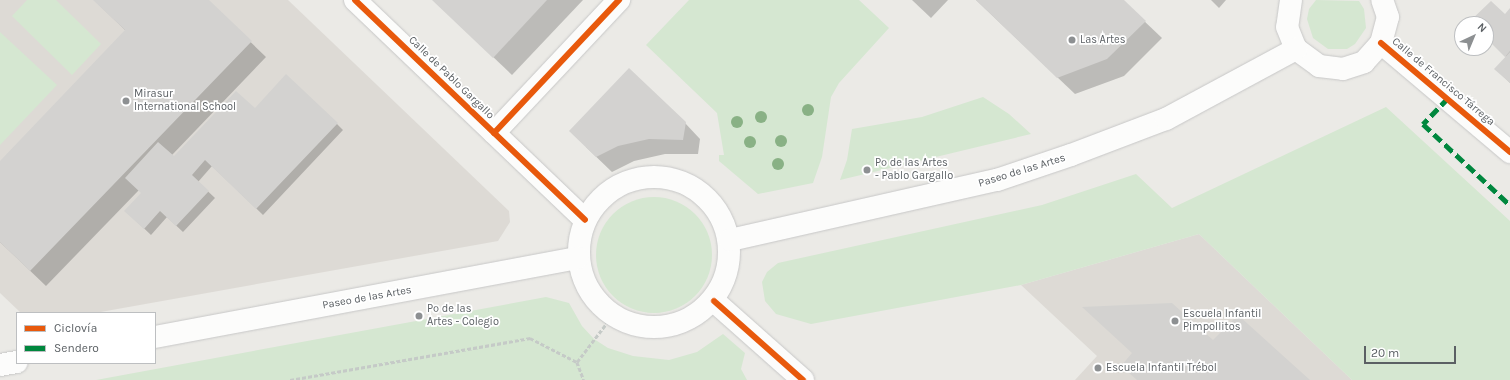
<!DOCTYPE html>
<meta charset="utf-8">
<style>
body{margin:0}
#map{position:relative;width:1510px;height:380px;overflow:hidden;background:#ebeae6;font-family:Karla,sans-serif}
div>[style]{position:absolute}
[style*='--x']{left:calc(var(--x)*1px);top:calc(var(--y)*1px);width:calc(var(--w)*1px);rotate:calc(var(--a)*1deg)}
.education>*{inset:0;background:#dddad5}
.green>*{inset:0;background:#d5e7d1}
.round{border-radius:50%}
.shadow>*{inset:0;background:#0003}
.building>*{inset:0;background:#d3d2d0}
.path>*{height:2.5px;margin-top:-1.25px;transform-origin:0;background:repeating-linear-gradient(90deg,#c5cac7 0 4px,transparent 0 6px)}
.roads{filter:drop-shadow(0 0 1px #c7c7c7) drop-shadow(0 0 1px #c7c7c7)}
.minor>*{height:22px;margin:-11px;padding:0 11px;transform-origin:11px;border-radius:11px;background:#fcfcfb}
.secondary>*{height:22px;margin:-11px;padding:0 11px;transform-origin:11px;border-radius:11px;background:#fcfcfb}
.secondary>.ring{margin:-11px;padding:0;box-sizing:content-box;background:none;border:22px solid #fcfcfb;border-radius:50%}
.quiet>*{height:5px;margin-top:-2.5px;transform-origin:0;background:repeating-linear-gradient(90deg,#00873e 0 10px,transparent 0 15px)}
.cycleway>*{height:6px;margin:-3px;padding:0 3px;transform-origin:3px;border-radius:3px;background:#e8590c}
.trees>*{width:12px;height:12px;margin:-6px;border-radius:50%;background:#89b185}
.dots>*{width:11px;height:11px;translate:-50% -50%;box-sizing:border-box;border:2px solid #fff;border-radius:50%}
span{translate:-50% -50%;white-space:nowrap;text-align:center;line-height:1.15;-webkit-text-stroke:3.5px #fff;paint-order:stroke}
.poi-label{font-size:11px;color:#5b6064}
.left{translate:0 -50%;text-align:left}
.street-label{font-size:11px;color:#5b6064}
.legend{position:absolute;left:16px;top:312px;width:140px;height:52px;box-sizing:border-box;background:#fff;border:1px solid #bdbfc1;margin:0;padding:5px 7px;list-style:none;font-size:12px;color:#5b6064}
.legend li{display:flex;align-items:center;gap:8px;height:20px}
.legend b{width:20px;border:1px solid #bdbfc1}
.north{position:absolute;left:1454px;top:16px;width:40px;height:40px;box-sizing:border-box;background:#fff;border:1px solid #bdbfc1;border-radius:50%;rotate:44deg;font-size:11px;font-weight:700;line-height:16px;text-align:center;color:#5b6064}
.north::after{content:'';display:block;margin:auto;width:14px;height:18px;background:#8d9092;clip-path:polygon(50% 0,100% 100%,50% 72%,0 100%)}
.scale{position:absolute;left:1364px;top:346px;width:92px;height:18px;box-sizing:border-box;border:2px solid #5b6064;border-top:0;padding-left:5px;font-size:12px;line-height:14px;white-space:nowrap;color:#5b6064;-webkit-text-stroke:3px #fff;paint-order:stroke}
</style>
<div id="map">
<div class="education">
<div style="clip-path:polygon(0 0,288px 0,509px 211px,510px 222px,498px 241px,95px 313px,21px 313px,0 293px)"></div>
<div style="clip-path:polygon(1199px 234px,1352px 380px,1075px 380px,1097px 356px,1021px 285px)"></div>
</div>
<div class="green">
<div style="clip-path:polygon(27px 0,56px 0,101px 44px,72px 75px,12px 16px)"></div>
<div style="clip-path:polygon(689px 0,859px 0,889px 28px,839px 83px,831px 97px,822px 157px,813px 183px,758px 194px,719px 161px,719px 155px,724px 155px,717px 113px,646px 45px)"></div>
<div style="clip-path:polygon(1316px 0,1359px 1px,1364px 9px,1366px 28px,1355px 44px,1347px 49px,1328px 49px,1313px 38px,1307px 19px,1309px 9px)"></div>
<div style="clip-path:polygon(0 32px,57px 85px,0 145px)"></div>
<div style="clip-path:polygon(983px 97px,1009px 114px,1031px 134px,840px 180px,847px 160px,852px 129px,922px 117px)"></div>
<div style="clip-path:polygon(1386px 107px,1510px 221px,1510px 380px,1352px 380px,1199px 234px,1021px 285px,811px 324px,776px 314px,765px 301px,762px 282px,767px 272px,778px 263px,1042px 205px,1136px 174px,1172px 208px)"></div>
<div class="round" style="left:596px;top:197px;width:116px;height:116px"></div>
<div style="clip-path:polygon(546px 297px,569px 303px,582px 326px,594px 339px,608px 348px,633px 356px,669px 360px,697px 352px,723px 334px,745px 353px,741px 369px,747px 380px,96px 380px)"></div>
</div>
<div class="shadow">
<div style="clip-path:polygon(94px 0,207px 0,266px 57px,172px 155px,174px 158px,255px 109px,337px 124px,343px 130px,263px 215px,212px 166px,198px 182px,215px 198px,183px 232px,167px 217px,151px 235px,132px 217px,142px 193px,139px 190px,46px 286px,0 242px,0 162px,126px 31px)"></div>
<div style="clip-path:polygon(433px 0,583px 0,512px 75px)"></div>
<div style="clip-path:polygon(912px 0,948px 0,931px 18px)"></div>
<div style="clip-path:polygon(976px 0,1122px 0,1162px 38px,1124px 76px,1075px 94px)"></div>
<div style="clip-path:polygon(1211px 0,1226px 0,1219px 8px)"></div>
<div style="clip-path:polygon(1510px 10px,1510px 83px,1496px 69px,1506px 57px,1486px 37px,1486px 24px,1471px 22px,1505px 16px)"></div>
<div style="clip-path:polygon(685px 123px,700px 139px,698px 154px,665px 154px,634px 161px,612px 172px,586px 147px)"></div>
</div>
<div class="building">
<div style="clip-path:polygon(93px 0,209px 0,252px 41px,30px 271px,0 242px,0 161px,125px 30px)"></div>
<div style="clip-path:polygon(432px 0,547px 0,493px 58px)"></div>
<div style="clip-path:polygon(976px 0,1124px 0,1146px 21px,1107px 59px,1057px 78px)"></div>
<div style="clip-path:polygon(1491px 1px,1505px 14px,1510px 8px,1510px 51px,1505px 57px,1486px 38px,1486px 24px,1469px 22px)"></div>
<div style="clip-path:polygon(1510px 52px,1510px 83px,1494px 69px)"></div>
<div style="clip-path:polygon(629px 68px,686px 122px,683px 140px,649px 139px,618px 146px,596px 157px,569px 131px)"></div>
<div style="clip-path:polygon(286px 74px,338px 123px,256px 209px,205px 160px,192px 175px,209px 191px,176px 226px,160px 211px,144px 229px,124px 211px,141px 193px,125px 178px,158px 142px,174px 156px,236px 91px,255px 108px)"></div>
<div style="clip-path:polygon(1172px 303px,1213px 340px,1238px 315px,1310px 380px,1137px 380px,1121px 366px,1132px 353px,1082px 307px)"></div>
</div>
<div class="path">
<div style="--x:577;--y:362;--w:19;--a:69"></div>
<div style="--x:290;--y:380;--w:244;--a:-9.9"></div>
<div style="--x:530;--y:338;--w:53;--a:27.1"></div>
<div style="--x:577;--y:362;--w:58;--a:-52.7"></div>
</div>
<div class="roads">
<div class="minor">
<div style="--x:355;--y:0;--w:318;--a:43.7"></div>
<div style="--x:1381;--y:43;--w:169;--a:40.2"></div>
<div style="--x:494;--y:133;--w:183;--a:-46.8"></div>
<div style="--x:714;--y:301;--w:119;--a:41.6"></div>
</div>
<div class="secondary">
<div style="--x:1291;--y:0;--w:27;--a:98"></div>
<div style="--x:1287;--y:27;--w:24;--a:68"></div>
<div style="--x:1296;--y:49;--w:29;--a:36"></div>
<div style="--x:1319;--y:66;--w:24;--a:7"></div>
<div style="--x:1343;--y:69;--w:22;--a:-18"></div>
<div style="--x:1364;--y:62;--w:25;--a:-48"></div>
<div style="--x:1381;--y:43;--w:27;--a:-75"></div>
<div style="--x:1388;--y:17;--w:18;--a:-109"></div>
<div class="ring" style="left:579px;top:177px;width:128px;height:128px"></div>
<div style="--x:730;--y:240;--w:274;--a:-12.7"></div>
<div style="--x:997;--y:180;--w:78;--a:-18.7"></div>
<div style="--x:1071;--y:155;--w:102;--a:-20.8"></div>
<div style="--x:1166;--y:119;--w:148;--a:-28.3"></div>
<div style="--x:155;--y:337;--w:430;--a:-10.6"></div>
<div style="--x:0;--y:365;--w:17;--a:-10"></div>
</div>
</div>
<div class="quiet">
<div style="--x:1448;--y:98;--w:36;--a:134"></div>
<div style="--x:1423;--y:124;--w:119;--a:43"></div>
</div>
<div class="cycleway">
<div style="--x:355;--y:0;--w:318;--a:43.7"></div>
<div style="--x:1381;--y:43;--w:169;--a:40.2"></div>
<div style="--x:494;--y:133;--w:183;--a:-46.8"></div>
<div style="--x:714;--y:301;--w:119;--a:41.6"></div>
</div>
<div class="trees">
<div style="left:808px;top:110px"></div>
<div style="left:761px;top:117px"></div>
<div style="left:737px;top:122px"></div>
<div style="left:781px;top:141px"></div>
<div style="left:750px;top:142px"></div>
<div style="left:778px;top:164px"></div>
</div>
<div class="dots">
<div style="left:1072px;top:40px;background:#8d9092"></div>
<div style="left:126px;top:101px;background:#8d9092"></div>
<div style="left:867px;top:170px;background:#8d9092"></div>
<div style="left:419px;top:316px;background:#8d9092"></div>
<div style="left:1175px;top:321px;background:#8d9092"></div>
<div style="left:1098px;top:368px;background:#8d9092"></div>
</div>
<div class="poi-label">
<span class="left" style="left:1080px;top:40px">Las Artes</span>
<span class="left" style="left:134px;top:101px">Mirasur<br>International School</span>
<span class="left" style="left:875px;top:170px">Pº de las Artes<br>- Pablo Gargallo</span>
<span class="left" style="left:427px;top:316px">Pº de las<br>Artes - Colegio</span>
<span class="left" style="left:1183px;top:321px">Escuela Infantil<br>Pimpollitos</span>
<span class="left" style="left:1106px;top:368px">Escuela Infantil Trébol</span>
</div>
<div class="street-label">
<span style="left:451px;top:78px;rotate:44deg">Calle de Pablo Gargallo</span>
<span style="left:1443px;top:82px;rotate:40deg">Calle de Francisco Tárrega</span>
<span style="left:1022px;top:171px;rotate:-17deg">Paseo de las Artes</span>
<span style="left:367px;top:298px;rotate:-10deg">Paseo de las Artes</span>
</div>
<ul class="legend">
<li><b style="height:5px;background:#e8590c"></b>Ciclovía</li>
<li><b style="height:5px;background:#00873e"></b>Sendero</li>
</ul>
<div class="north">N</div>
<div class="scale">20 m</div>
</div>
